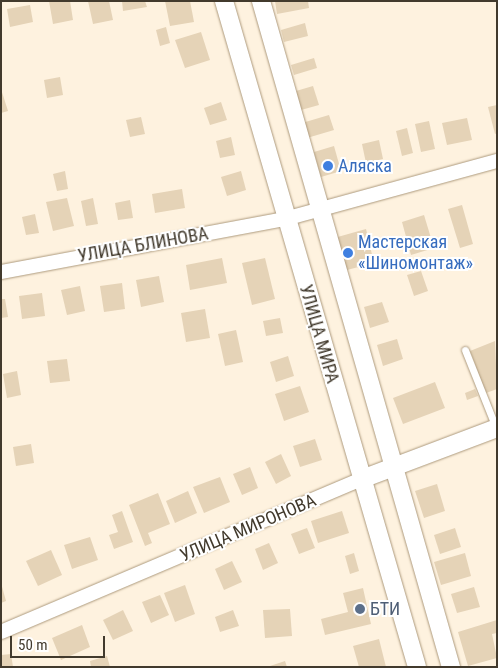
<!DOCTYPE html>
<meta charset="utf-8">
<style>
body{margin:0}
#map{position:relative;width:498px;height:668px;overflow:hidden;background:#fef2df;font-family:"Roboto Condensed",sans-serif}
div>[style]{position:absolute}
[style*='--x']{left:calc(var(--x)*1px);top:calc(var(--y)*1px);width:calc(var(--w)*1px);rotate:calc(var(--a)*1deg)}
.building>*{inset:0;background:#e5d3b7}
.roads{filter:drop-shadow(0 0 1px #ad9a7d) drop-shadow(0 0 1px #ad9a7d)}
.service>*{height:7px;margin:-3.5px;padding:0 3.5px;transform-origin:3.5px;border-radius:3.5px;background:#fff}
.minor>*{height:14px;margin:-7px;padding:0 7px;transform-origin:7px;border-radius:7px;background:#fff}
.tertiary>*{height:18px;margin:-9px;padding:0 9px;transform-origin:9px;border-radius:9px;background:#fff}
.dots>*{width:14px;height:14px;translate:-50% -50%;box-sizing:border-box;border:2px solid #fff;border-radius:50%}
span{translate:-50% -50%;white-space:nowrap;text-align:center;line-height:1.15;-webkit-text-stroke:4px #fff;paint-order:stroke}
.shop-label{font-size:18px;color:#366cbe}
.left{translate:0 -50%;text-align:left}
.street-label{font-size:18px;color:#423a2d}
.service-label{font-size:18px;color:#4e5e75}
.frame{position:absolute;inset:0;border:2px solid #423a2d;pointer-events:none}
.scale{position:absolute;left:10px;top:636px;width:95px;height:22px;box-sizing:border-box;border:2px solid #423a2d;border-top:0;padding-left:6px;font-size:15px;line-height:18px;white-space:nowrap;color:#423a2d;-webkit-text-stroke:4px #fff;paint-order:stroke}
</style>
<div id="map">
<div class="building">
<div style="clip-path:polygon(49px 1px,70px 1px,73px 20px,53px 24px)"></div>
<div style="clip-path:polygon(88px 1px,109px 1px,113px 20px,93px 24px)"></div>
<div style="clip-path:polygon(122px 1px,145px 1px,147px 7px,123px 11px)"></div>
<div style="clip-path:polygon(165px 1px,190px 1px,194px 22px,170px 26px)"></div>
<div style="clip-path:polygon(275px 1px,308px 1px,309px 8px,277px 14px)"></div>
<div style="clip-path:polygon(30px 5px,33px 22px,10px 27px,7px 9px)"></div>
<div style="clip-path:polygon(305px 23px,308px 36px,284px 42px,281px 30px)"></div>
<div style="clip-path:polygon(166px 27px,170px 43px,160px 46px,156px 30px)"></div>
<div style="clip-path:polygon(201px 32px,210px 60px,185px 68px,175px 40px)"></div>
<div style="clip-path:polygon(314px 58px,317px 68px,294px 75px,291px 65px)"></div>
<div style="clip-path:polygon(60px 77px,63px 95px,47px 98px,44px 80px)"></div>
<div style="clip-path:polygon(313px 86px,319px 105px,301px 110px,296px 91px)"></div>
<div style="clip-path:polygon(1px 89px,8px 111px,1px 113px)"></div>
<div style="clip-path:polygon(221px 102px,227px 120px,210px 125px,204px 108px)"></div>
<div style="clip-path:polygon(497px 105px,497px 133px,495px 134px,488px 107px)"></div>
<div style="clip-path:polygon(329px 115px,334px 130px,307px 138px,302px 123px)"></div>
<div style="clip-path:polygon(141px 117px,145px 134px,130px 137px,126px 120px)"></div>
<div style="clip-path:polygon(467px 118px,472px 140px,447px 145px,442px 123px)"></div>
<div style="clip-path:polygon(429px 121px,435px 149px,421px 152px,415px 124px)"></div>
<div style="clip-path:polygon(407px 128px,413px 153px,402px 156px,396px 131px)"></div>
<div style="clip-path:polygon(231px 137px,235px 155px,220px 158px,216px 141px)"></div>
<div style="clip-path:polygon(379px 140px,383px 159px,366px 163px,362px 144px)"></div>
<div style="clip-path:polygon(334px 146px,341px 171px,321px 177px,314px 152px)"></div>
<div style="clip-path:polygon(65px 171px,68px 189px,57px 191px,53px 174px)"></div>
<div style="clip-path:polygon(241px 171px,246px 190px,227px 196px,221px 177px)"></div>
<div style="clip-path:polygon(182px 189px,185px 208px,155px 213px,152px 194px)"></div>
<div style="clip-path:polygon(67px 198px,74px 226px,53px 231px,46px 202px)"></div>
<div style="clip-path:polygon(93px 198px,98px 224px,86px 226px,81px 201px)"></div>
<div style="clip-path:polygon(130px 200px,133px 218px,118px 220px,115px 203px)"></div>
<div style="clip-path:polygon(462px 205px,473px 244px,460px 248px,448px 209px)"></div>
<div style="clip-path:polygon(35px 214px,39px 233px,26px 235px,22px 217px)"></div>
<div style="clip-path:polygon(424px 215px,434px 248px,411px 255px,402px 222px)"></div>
<div style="clip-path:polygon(366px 229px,374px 263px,343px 271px,334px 238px)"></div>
<div style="clip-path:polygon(222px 258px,227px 283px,190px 290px,186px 265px)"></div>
<div style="clip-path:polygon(265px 258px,275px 299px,252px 305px,242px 263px)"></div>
<div style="clip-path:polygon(421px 271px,428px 291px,414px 296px,407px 275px)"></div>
<div style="clip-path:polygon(159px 276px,164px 302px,141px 307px,136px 280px)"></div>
<div style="clip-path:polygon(122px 283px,125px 309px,104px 312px,100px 286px)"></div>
<div style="clip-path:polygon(80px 286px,85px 311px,67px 315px,61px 290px)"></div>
<div style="clip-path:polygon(42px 293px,45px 316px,22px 319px,19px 296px)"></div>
<div style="clip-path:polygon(1px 299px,5px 299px,8px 317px,1px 318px)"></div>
<div style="clip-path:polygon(382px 302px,389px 322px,370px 328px,364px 307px)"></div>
<div style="clip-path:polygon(205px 309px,210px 338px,186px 342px,181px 313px)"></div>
<div style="clip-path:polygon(280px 318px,283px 333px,266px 336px,263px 321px)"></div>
<div style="clip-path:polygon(236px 330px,243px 362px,225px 366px,218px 334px)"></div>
<div style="clip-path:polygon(397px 339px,403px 359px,383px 366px,377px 345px)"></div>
<div style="clip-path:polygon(495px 341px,497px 389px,486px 393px,470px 351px)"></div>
<div style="clip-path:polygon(288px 356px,294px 376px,276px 382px,270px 362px)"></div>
<div style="clip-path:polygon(67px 359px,70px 381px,50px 383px,47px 361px)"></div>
<div style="clip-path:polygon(17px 371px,21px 395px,7px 398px,3px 374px)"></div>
<div style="clip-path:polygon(435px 382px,445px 408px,403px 424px,393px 398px)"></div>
<div style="clip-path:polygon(300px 386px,309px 412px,284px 421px,275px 394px)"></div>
<div style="clip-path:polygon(475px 389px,478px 396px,467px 400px,465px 393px)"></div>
<div style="clip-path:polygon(315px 439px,322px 460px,300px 467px,293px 446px)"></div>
<div style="clip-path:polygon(31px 444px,34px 463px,16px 466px,13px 447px)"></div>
<div style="clip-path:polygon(281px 454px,291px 476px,276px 484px,265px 462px)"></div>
<div style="clip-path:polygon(250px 467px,258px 488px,242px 495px,233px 474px)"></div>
<div style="clip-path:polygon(220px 477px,230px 502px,204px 513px,193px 487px)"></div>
<div style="clip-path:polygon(437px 484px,445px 511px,424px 518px,415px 491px)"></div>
<div style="clip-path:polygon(188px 491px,197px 513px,175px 523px,166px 501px)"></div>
<div style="clip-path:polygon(158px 493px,170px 524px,148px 533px,152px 543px,145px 546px,129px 505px)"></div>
<div style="clip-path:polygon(122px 511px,133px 542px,114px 549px,109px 535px,118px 532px,112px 515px)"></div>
<div style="clip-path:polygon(342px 511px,349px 533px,318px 543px,311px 521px)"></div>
<div style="clip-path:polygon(307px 528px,315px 548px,299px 554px,291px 534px)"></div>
<div style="clip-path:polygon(455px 528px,461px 547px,440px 554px,434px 535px)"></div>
<div style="clip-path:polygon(90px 537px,98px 560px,72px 569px,64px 545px)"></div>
<div style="clip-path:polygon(269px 543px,278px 563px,263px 570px,255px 549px)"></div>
<div style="clip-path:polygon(51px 550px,62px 575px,38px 586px,26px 561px)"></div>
<div style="clip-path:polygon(354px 553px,359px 571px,350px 574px,345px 556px)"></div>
<div style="clip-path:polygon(465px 553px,471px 576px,441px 585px,434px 562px)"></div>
<div style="clip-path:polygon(232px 561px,242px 582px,224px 590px,215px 569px)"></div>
<div style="clip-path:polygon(1px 583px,6px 601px,1px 603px)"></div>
<div style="clip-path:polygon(185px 585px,195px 614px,175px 622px,164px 593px)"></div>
<div style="clip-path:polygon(474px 587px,480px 607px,457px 613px,451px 594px)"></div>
<div style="clip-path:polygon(363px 588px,371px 624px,325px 635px,321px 619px,348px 612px,343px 593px)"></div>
<div style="clip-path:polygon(160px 595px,169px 615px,151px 623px,142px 602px)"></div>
<div style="clip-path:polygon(290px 609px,292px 636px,265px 638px,263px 610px)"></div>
<div style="clip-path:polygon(123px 610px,133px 631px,113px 640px,103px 620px)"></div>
<div style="clip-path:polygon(233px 610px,239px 626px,220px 632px,215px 617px)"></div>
<div style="clip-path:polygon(497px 620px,497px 633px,492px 634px,497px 658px,468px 666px,458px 632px)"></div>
<div style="clip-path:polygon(82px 625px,90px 647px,61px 660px,52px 638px)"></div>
<div style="clip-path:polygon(379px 639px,386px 667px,359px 667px,353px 646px)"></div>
<div style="clip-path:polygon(11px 654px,13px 667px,1px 667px,1px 655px)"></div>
<div style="clip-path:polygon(107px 656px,110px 667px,91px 667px,90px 661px)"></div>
<div style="clip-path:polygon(285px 661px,287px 667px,270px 667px,270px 666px)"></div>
</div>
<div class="roads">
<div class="service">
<div style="--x:465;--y:350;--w:84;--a:68.3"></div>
</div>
<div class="minor">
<div style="--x:1;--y:272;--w:289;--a:-10.6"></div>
<div style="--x:285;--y:219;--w:220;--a:-15.3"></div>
<div style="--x:1;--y:632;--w:392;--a:-23"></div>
</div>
<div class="tertiary">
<div style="--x:224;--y:1;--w:693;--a:73.84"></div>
<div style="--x:261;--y:1;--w:693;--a:74.08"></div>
<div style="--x:362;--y:479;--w:144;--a:-20.7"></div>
</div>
</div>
<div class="dots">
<div style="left:328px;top:166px;background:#3f7fe0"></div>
<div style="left:348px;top:253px;background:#3f7fe0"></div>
<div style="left:360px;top:609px;background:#5c6f8a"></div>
</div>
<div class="shop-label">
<span class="left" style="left:338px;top:166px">Аляска</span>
<span class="left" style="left:358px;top:253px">Мастерская<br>«Шиномонтаж»</span>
</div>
<div class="street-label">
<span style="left:143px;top:245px;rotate:-10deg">УЛИЦА БЛИНОВА</span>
<span style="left:319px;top:334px;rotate:74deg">УЛИЦА МИРА</span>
<span style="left:248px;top:528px;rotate:-23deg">УЛИЦА МИРОНОВА</span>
</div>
<div class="service-label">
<span class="left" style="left:370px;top:609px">БТИ</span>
</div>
<div class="frame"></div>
<div class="scale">50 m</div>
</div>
